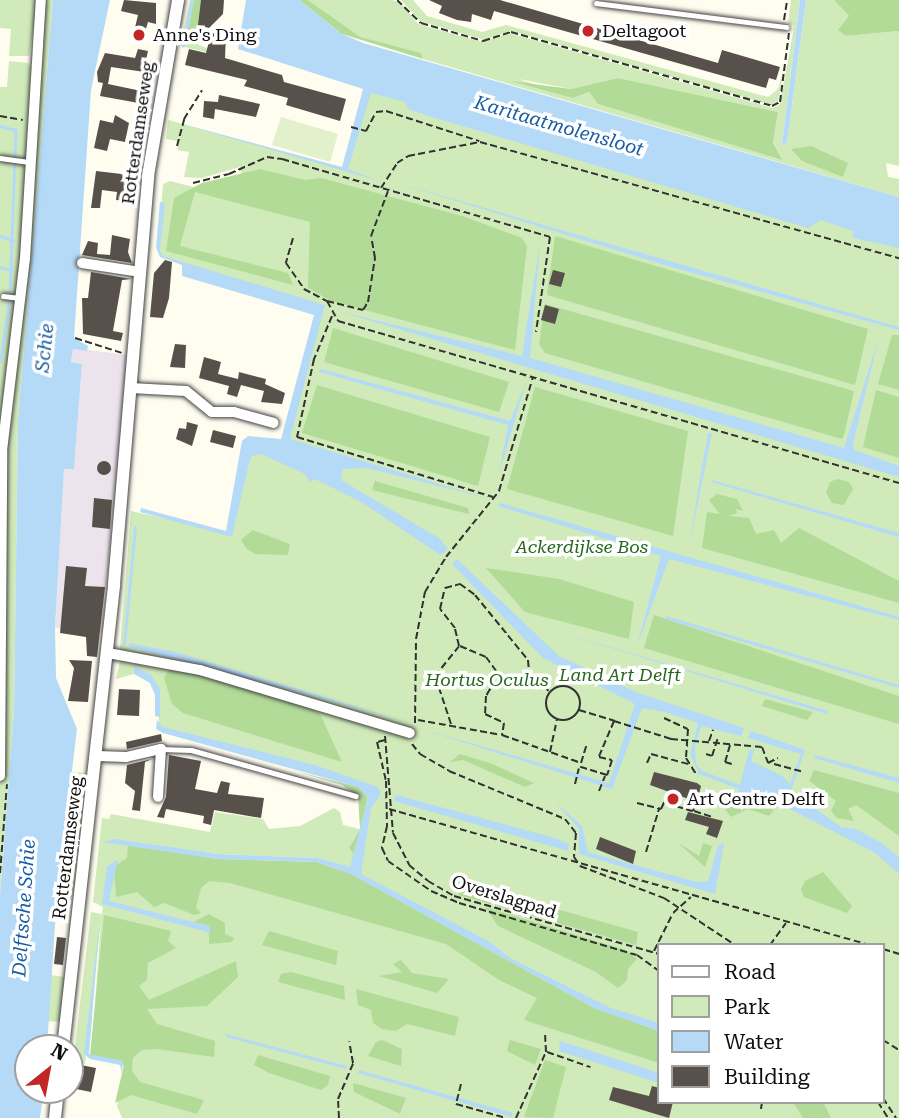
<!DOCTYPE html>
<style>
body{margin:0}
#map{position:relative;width:899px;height:1118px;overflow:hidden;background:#fffdf0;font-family:"Roboto Serif",serif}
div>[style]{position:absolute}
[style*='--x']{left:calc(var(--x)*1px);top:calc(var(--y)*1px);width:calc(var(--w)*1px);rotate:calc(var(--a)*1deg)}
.industrial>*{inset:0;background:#ede3ed}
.green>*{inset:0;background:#d0eab9}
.forest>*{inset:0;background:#b2db98}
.pitch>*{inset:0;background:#e2f1cb}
.water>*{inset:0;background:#b5daf7}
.stream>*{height:2.5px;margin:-1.25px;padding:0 1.25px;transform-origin:1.25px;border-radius:1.25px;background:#b5daf7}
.building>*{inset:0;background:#58514b}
.round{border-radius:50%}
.path>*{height:2px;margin-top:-1px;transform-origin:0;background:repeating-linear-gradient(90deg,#313131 0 7px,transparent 0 10.5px)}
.path>.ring{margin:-1px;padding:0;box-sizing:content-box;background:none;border:2px solid #313131;border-radius:50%}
.roads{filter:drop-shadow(0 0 2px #424242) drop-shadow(0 0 2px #424242)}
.service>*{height:5px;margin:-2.5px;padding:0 2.5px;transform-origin:2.5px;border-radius:2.5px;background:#fff}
.minor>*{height:10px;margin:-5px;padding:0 5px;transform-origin:5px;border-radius:5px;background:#fff}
.tertiary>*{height:12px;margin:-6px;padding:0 6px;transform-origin:6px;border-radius:6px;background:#fff}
.dots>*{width:19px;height:19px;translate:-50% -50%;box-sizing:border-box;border:4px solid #fff;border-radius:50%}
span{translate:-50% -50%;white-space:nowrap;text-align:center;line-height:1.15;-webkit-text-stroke:7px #fff;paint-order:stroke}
.poi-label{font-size:18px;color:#0f0f0f}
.left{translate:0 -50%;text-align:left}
.street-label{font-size:18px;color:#0f0f0f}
.park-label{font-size:18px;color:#28681e;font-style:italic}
.water-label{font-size:19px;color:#165ca3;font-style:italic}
.legend{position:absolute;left:657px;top:943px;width:228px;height:161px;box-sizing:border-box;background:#fff;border:2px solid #9f9f9f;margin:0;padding:9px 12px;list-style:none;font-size:21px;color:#0f0f0f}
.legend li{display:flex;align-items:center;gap:14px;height:35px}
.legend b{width:35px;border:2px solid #9f9f9f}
.north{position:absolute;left:14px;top:1034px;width:70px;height:70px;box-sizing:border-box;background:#fff;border:2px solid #9f9f9f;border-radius:50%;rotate:31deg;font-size:19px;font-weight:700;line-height:28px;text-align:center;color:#0f0f0f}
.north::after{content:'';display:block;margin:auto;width:24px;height:32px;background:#c12725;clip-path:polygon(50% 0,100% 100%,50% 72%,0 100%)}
</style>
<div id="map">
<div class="industrial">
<div style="clip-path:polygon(73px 348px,128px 355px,102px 633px,55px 628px,64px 468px,74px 469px,82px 364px,71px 362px)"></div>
</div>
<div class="green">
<div style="clip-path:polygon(0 0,38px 0,29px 56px,9px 56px,11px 29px,0 28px)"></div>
<div style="clip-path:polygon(44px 0,53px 0,18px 420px,14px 711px,0 896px,0 87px,7px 87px,9px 61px,28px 63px,33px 69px)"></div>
<div style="clip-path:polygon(190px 0,194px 0,185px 45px,194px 43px,232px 58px,180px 46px)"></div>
<div style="clip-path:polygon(evenodd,308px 0,392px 0,401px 3px,418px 24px,482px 42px,509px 33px,773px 108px,780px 104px,793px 33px,794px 25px,788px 24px,791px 0,800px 0,782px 145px,787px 143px,806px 0,834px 0,849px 16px,846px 36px,899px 31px,899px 166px,886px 163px,888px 177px,899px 179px,899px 197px,423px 59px,421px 53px,360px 38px,308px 0,618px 78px,778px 112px,773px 143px,783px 159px,598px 104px,589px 92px,573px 98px,519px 79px,571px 89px,618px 78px)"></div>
<div style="clip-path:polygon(401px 0,413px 0,427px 16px,482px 32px,506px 25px,768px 97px,778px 89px,784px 68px,778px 101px,771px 105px,511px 31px,484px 40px,420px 21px)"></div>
<div style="clip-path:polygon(evenodd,368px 90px,899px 239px,899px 1118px,122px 1118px,117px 1106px,125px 1070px,122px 1064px,91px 1058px,101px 920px,85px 1064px,80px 1063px,75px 1089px,70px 1088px,91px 912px,102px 914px,103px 907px,93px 902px,102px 818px,109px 819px,111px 814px,210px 832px,215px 812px,263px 819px,269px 829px,300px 826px,334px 808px,340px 812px,343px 825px,360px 829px,349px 848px,354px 855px,350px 868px,318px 858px,218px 854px,113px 841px,218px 857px,354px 870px,373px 792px,159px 726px,158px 698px,151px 680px,134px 666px,134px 674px,116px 679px,120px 661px,130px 660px,120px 649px,131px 511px,229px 533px,250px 448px,280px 448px,320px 307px,162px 256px,158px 250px,163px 184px,170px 181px,193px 187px,241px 174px,240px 167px,202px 178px,184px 177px,189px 152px,178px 150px,177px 141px,166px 139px,168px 120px,344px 169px,368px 90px,659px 945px,883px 945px,883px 1102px,659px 1102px,659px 945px)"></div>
<div style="clip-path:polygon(72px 772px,89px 773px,76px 776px,73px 792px,87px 794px,80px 855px,67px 853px,66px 861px,78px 863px,72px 897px,57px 895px)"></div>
<div style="clip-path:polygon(50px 975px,65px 977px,62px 1022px,47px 1021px)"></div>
</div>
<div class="forest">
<div style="clip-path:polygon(194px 0,208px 0,193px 45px,185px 45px)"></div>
<div style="clip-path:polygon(299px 0,308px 0,360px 37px,421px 53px,423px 59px,342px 34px)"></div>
<div style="clip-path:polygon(834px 0,899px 0,899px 31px,846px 36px,838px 30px,849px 16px)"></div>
<div style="clip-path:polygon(618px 78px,778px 112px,773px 143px,783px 160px,598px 104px,589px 92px,573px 98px,511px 81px,571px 89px)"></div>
<div style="clip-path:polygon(811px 146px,848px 163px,843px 177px,802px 161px,791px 149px)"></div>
<div style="clip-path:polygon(260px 169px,305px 180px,321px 178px,462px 216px,522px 238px,527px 246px,515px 350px,331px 301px,308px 288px,310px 222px,195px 192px,182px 238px,180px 246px,288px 273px,293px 285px,166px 251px,174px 198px,202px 183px)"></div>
<div style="clip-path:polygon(555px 236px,868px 329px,855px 385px,547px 295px)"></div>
<div style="clip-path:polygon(545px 304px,854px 391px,844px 435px,842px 439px,545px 353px,539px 344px)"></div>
<div style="clip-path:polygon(333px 328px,509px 382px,499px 412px,324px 362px)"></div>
<div style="clip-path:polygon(892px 335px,899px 335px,899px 390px,878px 384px)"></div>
<div style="clip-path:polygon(317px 385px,490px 437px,478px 486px,302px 433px)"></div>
<div style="clip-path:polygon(535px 387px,688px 431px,673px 536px,507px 489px)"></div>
<div style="clip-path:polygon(876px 390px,899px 397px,899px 458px,863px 447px)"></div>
<div style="clip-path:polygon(837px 479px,849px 482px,853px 489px,844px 505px,832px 503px,826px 493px,830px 482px)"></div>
<div style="clip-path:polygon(375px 481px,468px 508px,469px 514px,372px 490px)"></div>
<div style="clip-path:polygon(717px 494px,737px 499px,743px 511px,736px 509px,737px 513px,728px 516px,749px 518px,756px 534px,774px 530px,781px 543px,799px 528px,899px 581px,899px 603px,702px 548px,707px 512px,720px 514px,709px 500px)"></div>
<div style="clip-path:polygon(253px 530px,290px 544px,288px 555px,255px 554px,246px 548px,241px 540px)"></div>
<div style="clip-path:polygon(486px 568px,559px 579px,634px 602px,629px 639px,525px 612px)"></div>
<div style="clip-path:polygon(654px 615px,899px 696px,899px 724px,644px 648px)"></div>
<div style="clip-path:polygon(171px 666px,299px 703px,320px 714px,342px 762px,183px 713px,172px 704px,164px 678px)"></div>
<div style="clip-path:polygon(765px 699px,813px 712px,807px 720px,762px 706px)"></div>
<div style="clip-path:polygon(460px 754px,490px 763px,534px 783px,525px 787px,463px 760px,450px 762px)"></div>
<div style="clip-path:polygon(814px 770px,899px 793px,899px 836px,856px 805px,848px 809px,854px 821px,837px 818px,831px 811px,836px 801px,809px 781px)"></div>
<div style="clip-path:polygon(295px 771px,358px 787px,368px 797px,354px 855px,349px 848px,360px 829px,358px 796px,342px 785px)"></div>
<div style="clip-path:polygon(737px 795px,762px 807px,774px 810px,769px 816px,748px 809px,731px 817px,724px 808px,729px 799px)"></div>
<div style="clip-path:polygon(677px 842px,699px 856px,703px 843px,712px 846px,705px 867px)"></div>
<div style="clip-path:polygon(128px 845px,217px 859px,317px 862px,351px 874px,594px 1008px,659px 1031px,659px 1063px,524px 1020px,537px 998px,499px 980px,446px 944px,230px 883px,209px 881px,201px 888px,196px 908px,201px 913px,194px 915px,165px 903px,154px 907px,137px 892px,116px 897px,114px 867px,127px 858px)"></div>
<div style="clip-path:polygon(823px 872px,852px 906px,847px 913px,804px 897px,801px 889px,805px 881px)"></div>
<div style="clip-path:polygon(465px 883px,638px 932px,636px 945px,458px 895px)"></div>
<div style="clip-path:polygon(485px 907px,628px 951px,637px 959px,628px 969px,627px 980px,618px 988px,596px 972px,498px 926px)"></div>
<div style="clip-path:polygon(209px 914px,225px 923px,225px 934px,234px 938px,232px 942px,209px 944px,209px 926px,194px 922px)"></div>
<div style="clip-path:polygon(104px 915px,171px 931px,168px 941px,176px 948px,148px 963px,147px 980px,139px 986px,149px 1000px,236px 961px,238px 977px,207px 1006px,147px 1009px,157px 1024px,215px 1041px,214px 1057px,157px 1049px,142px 1050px,133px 1058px,132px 1071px,140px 1082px,204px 1100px,197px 1114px,131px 1095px,115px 1103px,124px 1065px,90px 1055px)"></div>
<div style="clip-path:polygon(269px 931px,338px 951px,336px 965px,262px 945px)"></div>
<div style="clip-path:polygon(401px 960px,412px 973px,449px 979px,437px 993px,379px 976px,402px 972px,393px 964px)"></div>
<div style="clip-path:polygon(291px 972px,344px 986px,345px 1000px,278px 982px,281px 974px)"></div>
<div style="clip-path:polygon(356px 989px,459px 1017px,455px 1036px,407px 1024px,396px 1031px,382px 1029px,373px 1023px,371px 1010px,358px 1005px)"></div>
<div style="clip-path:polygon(382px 1040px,402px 1049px,401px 1066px,368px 1056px,376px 1042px)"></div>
<div style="clip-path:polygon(510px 1040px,541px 1049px,535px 1065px,507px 1051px)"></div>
<div style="clip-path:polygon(258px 1055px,330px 1076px,328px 1085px,321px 1090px,269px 1073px,254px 1065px)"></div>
<div style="clip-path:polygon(545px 1060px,566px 1067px,553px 1118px,524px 1117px)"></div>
<div style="clip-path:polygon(353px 1083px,406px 1098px,400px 1114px,354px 1092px)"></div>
<div style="clip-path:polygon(793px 1102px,823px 1102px,831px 1118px,803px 1118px)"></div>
</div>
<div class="pitch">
<div style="clip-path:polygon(281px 117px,338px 134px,330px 162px,272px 145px)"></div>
</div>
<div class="water">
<div style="clip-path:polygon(53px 0,110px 0,91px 90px,74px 338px,88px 346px,87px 351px,73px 349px,71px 362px,82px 364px,74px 469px,64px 469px,55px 628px,56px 678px,77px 729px,57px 895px,47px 1048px,28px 1048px,28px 1090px,44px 1090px,40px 1118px,0 1118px,0 896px,14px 711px,18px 420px)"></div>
<div style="clip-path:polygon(246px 0,299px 0,342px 34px,363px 43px,899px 197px,899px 248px,853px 238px,853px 231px,821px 220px,808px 228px,435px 118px,408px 109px,405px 102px,371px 93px,348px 169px,379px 181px,168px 120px,342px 167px,363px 89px,238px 49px)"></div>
<div style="clip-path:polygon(800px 0,806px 0,787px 143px,782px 145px)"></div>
<div style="clip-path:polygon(391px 181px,899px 327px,899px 330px,668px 266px)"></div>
<div style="clip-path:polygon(160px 202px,165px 203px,160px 250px,163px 256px,325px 305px,290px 439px,486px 498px,367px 468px,343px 469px,341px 480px,439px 538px,448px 549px,443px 553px,440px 555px,363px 503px,315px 479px,309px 482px,305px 474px,261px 454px,252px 456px,249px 463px,232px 537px,140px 512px,141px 508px,226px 531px,242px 441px,248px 436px,281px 439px,314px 315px,182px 276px,182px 265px,160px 257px,156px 248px)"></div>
<div style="clip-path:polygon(540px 242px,530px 358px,844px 448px,879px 337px,853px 444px,854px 450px,899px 466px,899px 477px,334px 310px,522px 356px)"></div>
<div style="clip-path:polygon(321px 369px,510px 421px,526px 382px,499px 474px,508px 425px,319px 372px)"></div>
<div style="clip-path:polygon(708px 433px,712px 433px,689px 547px,701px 472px)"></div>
<div style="clip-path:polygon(712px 480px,899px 533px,899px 537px,711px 482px)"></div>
<div style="clip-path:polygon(500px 503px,899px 617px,899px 620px,669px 559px,637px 646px,661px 556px,498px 506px)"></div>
<div style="clip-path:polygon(457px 559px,559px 656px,638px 693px,744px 728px,741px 736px,701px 726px,695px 746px,696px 764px,702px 771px,740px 785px,749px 750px,754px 749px,751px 761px,782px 776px,790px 784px,801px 754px,748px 738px,751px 731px,805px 750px,791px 791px,841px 827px,856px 829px,880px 842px,899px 857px,899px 874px,875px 853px,790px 809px,762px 807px,737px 795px,739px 789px,699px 774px,690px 754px,698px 723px,665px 712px,642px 708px,612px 789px,415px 727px,609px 783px,635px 704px,543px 658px,452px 564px)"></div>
<div style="clip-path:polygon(666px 616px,899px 685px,899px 688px,665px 619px)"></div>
<div style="clip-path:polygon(552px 630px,576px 637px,828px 711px,827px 714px)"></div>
<div style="clip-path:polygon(129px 643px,175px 652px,408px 722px,129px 647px)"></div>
<div style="clip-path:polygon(134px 666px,151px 675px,160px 689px,160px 717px,155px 716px,155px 695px,150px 683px,134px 674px)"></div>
<div style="clip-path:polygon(157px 720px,163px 727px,315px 765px,378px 787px,381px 794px,371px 808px,361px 874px,490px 942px,510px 958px,611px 1008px,659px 1023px,659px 1031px,594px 1008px,351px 874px,317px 862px,217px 859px,102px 842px,115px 839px,218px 854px,318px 858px,350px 867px,368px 797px,358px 787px,163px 733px,156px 729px)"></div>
<div style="clip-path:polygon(815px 755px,899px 778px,899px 783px,814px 758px)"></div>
<div style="clip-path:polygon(396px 795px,555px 838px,569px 844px,568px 851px,394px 801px)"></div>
<div style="clip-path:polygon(555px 802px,582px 826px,588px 852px,697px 882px,708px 881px,718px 846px,724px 843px,715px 894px,579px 854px,579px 829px)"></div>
<div style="clip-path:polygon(118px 859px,109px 901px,209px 926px,211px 933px,102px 904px,107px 867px)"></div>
<div style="clip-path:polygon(100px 920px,89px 1054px,123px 1061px,122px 1074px,120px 1065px,90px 1059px,84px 1054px)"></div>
<div style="clip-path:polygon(226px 1034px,347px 1066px,346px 1069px,226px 1037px)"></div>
<div style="clip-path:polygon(560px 1041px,659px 1073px,659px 1083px,559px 1051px)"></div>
<div style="clip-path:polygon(359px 1070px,513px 1113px,512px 1117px,358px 1073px)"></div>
</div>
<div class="stream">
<div style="--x:183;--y:46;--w:47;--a:-78.9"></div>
<div style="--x:0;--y:126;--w:16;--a:14"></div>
<div style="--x:16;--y:130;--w:164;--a:92.1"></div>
<div style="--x:0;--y:236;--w:14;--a:17"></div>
<div style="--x:0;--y:267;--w:12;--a:14"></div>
<div style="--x:0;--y:362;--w:62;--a:-81.6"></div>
<div style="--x:124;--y:644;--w:117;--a:-84.6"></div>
</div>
<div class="building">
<div style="clip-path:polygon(124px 0,156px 3px,156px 24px,148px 22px,143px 39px,133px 36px,138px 15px,121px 11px)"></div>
<div style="clip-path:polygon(201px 0,224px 0,223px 14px,209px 28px,198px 25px)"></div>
<div style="clip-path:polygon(429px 0,500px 0,718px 63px,722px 50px,780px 67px,776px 80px,769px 78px,766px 88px,494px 11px,491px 20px,472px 14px,471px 22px,457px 20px,439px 13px,442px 6px)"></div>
<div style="clip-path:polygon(212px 30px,226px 34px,225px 58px,282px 75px,284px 82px,346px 99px,340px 121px,286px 105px,288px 98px,244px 86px,247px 80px,185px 65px,189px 49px,206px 53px)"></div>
<div style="clip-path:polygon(138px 49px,148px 51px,146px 60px,153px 61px,151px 73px,111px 67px,108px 84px,146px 92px,144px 104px,100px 96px,103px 83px,98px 82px,97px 72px,105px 53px,135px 58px)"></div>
<div style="clip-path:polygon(219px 95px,260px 104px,256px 117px,215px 109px,214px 119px,203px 117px,204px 101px,218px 102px)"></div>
<div style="clip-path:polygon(115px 115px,129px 123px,125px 142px,110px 139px,107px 151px,94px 148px,100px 120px,113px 123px)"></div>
<div style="clip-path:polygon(96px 171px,130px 175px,127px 201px,116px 200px,117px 192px,102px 190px,100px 208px,91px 208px)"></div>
<div style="clip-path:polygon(112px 235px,130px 239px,128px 252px,132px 263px,82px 255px,88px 241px,98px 243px,97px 254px,110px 255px)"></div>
<div style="clip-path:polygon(165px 260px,172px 262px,169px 298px,163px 318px,150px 317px,154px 273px)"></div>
<div style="clip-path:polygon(553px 270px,565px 273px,561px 287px,549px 284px)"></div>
<div style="clip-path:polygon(91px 272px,131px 279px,122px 280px,113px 331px,123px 333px,121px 341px,83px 334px,82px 298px,88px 298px)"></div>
<div style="clip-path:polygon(545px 305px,559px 309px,555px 324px,541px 320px)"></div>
<div style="clip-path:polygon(175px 344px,186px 345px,185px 368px,170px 367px)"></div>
<div style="clip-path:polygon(204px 357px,221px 362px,218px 374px,238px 379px,239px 372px,266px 379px,265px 384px,285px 393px,282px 404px,261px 402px,264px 391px,241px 385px,237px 397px,227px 394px,229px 386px,199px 378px)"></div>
<div style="clip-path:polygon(187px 422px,198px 425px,192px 446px,176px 439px,179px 428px,186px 429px)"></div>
<div style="clip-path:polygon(213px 430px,236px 436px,233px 448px,210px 442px)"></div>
<div class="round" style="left:97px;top:461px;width:14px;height:14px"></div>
<div style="clip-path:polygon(94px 498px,112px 500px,110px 529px,92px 527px)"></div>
<div style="clip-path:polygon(66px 566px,87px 568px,85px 586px,105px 587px,97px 657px,87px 656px,86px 637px,60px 633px)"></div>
<div style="clip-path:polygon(69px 660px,92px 661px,88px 702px,68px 701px,74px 668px)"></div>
<div style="clip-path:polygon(119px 689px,140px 690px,139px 716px,117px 715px)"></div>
<div style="clip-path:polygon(161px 734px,162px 741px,127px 749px,126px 742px)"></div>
<div style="clip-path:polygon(169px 755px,201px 761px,195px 789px,217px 793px,221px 781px,230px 783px,228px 794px,264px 798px,261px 818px,214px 810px,211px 825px,203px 823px,204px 816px,166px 809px,164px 818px,157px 817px,166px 797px)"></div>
<div style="clip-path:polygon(152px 759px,145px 762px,140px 811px,132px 810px,135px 791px,125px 783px,127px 765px)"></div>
<div style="clip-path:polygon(654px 772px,697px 783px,701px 786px,697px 802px,650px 785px)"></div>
<div style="clip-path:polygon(688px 812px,723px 821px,717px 838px,706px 834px,709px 827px,685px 820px)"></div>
<div style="clip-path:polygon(600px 837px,636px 851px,633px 864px,596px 849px)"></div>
<div style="clip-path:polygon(66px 863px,74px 864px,71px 891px,62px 890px)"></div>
<div style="clip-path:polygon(57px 937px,66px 938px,63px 965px,54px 964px)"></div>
<div style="clip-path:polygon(81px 1065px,96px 1068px,91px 1092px,76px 1089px)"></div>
<div style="clip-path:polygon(652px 1086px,659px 1088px,659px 1102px,673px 1102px,669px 1118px,609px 1100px,613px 1087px,649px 1096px)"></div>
</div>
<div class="path">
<div style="--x:397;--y:0;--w:33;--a:44"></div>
<div style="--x:421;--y:23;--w:65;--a:16.2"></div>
<div style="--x:483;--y:41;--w:29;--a:-18"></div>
<div style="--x:511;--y:32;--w:271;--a:15.8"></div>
<div style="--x:772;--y:106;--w:9;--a:-27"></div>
<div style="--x:780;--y:102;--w:70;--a:-82.6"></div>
<div style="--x:784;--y:20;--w:20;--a:-81"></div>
<div style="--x:0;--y:116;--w:23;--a:10"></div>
<div style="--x:351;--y:127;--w:16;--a:15"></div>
<div style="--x:366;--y:131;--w:21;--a:-62"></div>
<div style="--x:376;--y:112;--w:10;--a:-6"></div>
<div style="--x:386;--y:111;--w:98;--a:17.9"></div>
<div style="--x:177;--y:146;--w:28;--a:-75"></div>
<div style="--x:184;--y:119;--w:34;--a:-58"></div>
<div style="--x:193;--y:183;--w:37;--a:-14"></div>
<div style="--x:229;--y:174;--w:42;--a:-24.1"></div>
<div style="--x:267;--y:157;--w:15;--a:8"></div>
<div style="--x:282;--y:159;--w:279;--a:16.2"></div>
<div style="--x:550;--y:237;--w:96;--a:98.4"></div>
<div style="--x:381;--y:188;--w:30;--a:-57"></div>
<div style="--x:397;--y:163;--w:13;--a:-32"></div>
<div style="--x:408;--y:156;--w:73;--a:-11"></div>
<div style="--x:480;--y:142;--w:435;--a:15.5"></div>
<div style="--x:293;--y:238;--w:26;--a:106"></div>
<div style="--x:286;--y:263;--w:32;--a:55"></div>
<div style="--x:304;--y:289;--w:26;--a:28"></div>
<div style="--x:327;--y:301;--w:23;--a:61"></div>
<div style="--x:338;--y:321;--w:584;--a:16.11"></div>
<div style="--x:327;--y:301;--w:37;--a:14"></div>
<div style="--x:363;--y:310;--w:9;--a:-58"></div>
<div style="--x:368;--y:302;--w:45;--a:-81"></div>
<div style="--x:375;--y:258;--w:22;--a:-100"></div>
<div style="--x:371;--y:236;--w:48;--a:-69.3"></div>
<div style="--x:332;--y:316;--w:47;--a:112.7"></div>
<div style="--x:314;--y:359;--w:80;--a:102.3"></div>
<div style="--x:297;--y:437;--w:205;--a:17"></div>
<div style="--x:75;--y:338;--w:49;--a:17.7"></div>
<div style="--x:460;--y:646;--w:28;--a:23"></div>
<div style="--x:486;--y:657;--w:34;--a:54"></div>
<div style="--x:530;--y:674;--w:25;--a:42"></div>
<div class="ring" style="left:546px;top:686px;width:32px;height:32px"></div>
<div style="--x:579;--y:710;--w:37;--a:17"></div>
<div style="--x:614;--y:721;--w:39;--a:113"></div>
<div style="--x:599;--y:757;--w:13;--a:13"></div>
<div style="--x:612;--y:760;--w:16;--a:108"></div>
<div style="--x:607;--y:775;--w:28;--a:-163"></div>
<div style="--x:664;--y:718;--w:26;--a:25"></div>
<div style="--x:688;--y:729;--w:29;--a:94"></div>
<div style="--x:686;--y:758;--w:19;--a:58"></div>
<div style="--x:418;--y:720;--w:85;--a:10.1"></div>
<div style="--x:502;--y:735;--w:84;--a:19.5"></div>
<div style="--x:614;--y:721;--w:60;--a:17.5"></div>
<div style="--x:671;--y:739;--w:91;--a:5"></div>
<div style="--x:762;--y:747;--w:17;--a:69"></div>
<div style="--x:768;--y:763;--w:11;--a:-27"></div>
<div style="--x:415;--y:723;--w:84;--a:-89.3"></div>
<div style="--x:416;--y:639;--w:48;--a:-79.2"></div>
<div style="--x:425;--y:592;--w:41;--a:-59"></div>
<div style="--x:446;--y:557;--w:85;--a:-51.2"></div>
<div style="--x:499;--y:491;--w:119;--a:-73.4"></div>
<div style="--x:451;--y:724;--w:51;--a:-108.4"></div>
<div style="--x:435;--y:676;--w:38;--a:-51"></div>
<div style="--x:459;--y:646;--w:18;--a:-103"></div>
<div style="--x:455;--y:628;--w:24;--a:-128"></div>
<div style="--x:440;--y:609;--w:22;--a:-77"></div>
<div style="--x:445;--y:588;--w:16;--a:-15"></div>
<div style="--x:460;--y:584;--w:19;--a:36"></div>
<div style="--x:475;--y:595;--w:84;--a:50.8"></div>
<div style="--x:528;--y:660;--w:12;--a:85"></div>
<div style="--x:529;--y:672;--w:43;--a:156.4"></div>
<div style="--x:490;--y:689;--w:8;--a:120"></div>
<div style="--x:486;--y:696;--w:18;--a:93"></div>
<div style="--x:485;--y:714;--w:21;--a:25"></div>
<div style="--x:504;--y:723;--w:12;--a:99"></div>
<div style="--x:385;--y:736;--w:97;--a:85.3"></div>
<div style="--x:393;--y:833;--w:36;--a:63"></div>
<div style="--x:409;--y:865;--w:25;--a:40"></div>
<div style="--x:428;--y:881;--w:30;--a:30"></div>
<div style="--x:454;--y:896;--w:213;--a:15.8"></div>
<div style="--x:385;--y:740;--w:8;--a:166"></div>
<div style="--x:377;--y:742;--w:40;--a:77"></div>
<div style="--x:386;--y:781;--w:45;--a:88.7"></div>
<div style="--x:387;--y:826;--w:23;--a:103"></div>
<div style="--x:382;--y:848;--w:14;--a:65"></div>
<div style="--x:388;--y:861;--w:52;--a:34.9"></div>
<div style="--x:431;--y:891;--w:30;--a:23"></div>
<div style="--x:459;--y:903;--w:185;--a:16.3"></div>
<div style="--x:637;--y:955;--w:27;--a:36"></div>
<div style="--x:709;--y:741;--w:12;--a:-70"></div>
<div style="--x:412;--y:744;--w:13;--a:51"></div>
<div style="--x:420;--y:754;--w:34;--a:30"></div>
<div style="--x:449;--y:771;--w:126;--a:22.5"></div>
<div style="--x:565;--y:819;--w:18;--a:52"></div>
<div style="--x:576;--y:833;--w:24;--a:95"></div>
<div style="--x:574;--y:857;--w:11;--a:56"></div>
<div style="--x:580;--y:866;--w:90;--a:20.9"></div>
<div style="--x:664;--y:898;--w:85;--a:33.5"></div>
<div style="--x:730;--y:745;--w:18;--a:106"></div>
<div style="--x:725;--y:762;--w:7;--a:16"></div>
<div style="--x:550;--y:752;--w:33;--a:-78"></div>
<div style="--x:706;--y:754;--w:6;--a:18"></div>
<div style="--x:712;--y:756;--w:20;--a:-72"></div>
<div style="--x:581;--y:763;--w:21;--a:-73"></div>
<div style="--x:647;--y:763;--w:10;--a:-66"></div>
<div style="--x:651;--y:754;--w:39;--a:15"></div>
<div style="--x:774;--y:764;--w:28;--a:15"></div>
<div style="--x:575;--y:784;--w:16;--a:-76"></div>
<div style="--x:599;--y:791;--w:16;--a:-68"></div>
<div style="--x:637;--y:803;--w:25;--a:14"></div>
<div style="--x:661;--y:809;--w:19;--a:-65"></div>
<div style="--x:666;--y:803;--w:28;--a:17"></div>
<div style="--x:693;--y:811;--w:10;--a:-73"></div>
<div style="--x:389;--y:809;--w:500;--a:15.8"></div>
<div style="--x:694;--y:811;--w:19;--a:18"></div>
<div style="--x:646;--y:852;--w:45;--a:-73.2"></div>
<div style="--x:0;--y:873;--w:89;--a:-85.5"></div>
<div style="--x:770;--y:945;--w:27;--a:-54"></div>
<div style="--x:883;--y:949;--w:17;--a:17"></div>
<div style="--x:654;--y:951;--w:42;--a:-63.4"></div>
<div style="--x:673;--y:913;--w:24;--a:-42"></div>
<div style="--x:883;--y:1040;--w:19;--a:32"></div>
<div style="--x:547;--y:1052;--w:46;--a:19.2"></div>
<div style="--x:461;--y:1084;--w:21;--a:104"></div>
<div style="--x:456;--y:1104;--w:52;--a:15.6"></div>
<div style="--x:883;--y:1098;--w:24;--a:57"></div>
<div style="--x:878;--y:1102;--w:19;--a:58"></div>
<div style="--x:761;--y:1109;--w:7;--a:-82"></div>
<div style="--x:339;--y:1118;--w:19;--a:-93"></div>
<div style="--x:338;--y:1099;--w:39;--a:-67"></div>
<div style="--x:353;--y:1063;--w:22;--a:-100"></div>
<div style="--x:516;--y:1118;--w:72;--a:-65.6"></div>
<div style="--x:546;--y:1052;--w:17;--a:-93"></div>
</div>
<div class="roads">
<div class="service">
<div style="--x:596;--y:3;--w:192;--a:7.2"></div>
<div style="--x:0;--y:158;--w:29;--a:8"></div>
<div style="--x:3;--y:296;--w:17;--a:7"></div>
<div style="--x:161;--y:749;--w:30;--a:2"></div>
<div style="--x:191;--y:750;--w:171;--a:15.6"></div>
</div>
<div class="minor">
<div style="--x:82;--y:263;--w:59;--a:8.8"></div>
<div style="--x:131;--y:388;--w:55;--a:3.1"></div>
<div style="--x:186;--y:391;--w:33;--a:39"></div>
<div style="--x:212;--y:412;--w:22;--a:0"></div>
<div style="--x:234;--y:412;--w:41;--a:15.4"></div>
<div style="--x:108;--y:653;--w:94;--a:10.5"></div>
<div style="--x:200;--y:670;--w:219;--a:16.7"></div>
<div style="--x:98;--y:756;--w:28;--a:2"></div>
<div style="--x:126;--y:757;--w:36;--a:-13"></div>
<div style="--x:161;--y:749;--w:48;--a:93.6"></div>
<div style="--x:0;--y:776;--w:325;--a:-89.6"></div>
<div style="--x:2;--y:451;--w:194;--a:-83.2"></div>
<div style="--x:25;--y:258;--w:258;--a:-86.5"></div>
</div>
<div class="tertiary">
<div style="--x:63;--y:1048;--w:467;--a:-83.7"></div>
<div style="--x:114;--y:584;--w:409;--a:-85.2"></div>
<div style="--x:148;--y:176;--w:179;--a:-80.3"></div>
<div style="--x:55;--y:1118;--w:28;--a:-84"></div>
</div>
</div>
<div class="dots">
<div style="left:588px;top:31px;background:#c12725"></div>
<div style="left:139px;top:35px;background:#c12725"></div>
<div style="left:673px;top:799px;background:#c12725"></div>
</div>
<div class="poi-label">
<span class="left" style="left:602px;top:31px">Deltagoot</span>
<span class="left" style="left:153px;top:35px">Anne's Ding</span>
<span class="left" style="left:687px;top:799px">Art Centre Delft</span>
</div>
<div class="street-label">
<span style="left:138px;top:133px;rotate:-82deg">Rotterdamseweg</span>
<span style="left:68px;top:848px;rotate:-83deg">Rotterdamseweg</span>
<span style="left:504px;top:897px;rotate:17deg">Overslagpad</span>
</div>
<div class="park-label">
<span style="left:582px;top:547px">Ackerdijkse Bos</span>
<span style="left:620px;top:675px">Land Art Delft</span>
<span style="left:487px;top:680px">Hortus Oculus</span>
</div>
<div class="water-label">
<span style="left:559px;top:126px;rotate:16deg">Karitaatmolensloot</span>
<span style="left:45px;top:348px;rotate:-84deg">Schie</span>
<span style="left:24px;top:908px;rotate:-86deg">Delftsche Schie</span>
</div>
<ul class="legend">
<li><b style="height:9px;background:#fff"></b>Road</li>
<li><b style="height:19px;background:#d0eab9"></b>Park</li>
<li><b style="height:19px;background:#b5daf7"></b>Water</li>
<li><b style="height:19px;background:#58514b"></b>Building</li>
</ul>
<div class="north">N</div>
</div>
